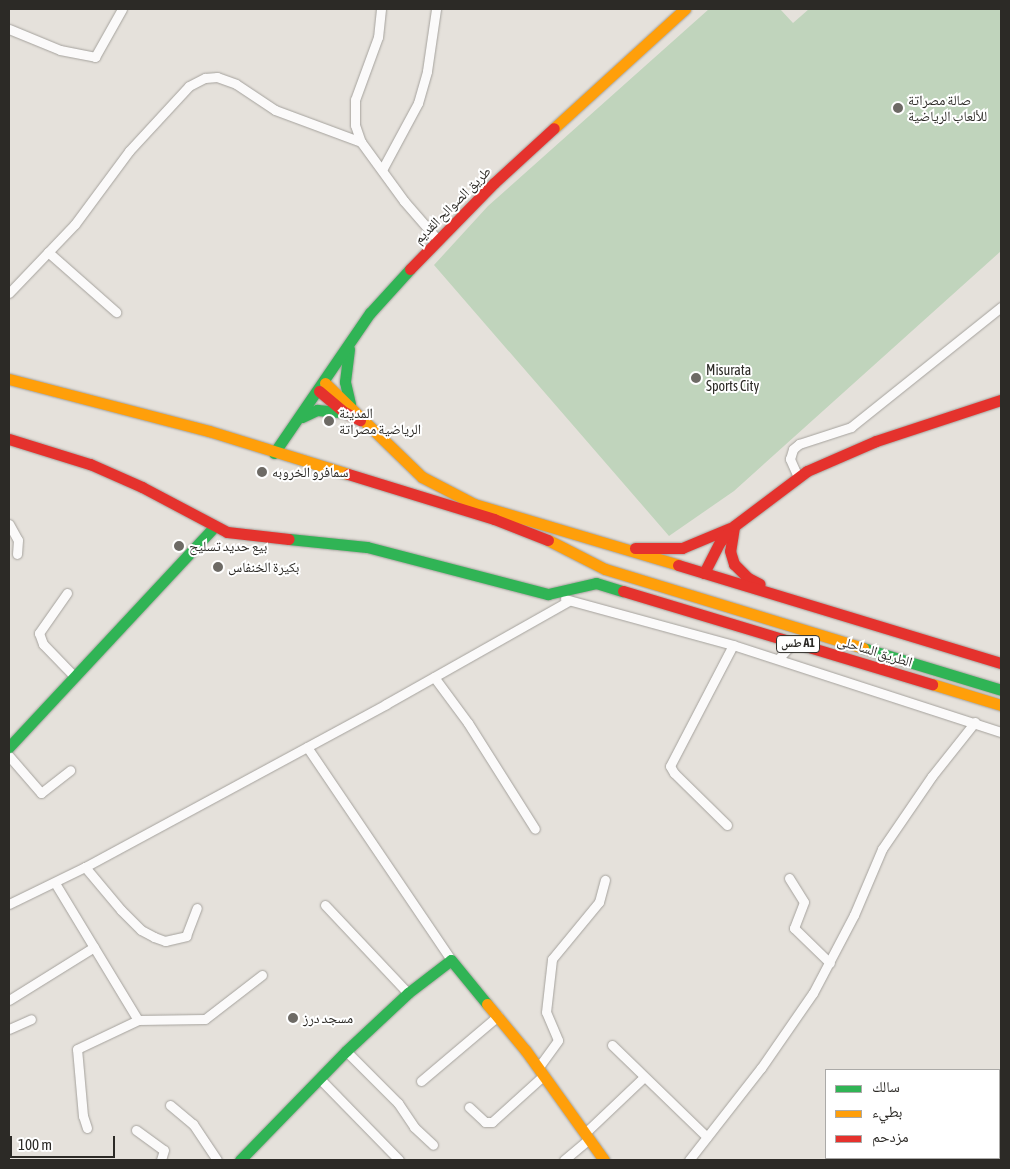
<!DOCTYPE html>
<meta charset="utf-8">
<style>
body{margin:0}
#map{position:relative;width:1010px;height:1169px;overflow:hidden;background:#e5e1db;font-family:"Asap Condensed","Noto Naskh Arabic",sans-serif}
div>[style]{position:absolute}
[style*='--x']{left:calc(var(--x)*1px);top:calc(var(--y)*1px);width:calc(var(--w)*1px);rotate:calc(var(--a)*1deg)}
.green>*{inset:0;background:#c0d4bc}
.roads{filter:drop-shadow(0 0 1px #a5a29d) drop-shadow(0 0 1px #a5a29d)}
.street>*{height:9px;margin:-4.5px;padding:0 4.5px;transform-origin:4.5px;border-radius:4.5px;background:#fbfafa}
.fast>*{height:11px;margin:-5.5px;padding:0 5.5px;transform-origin:5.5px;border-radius:5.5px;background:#30b455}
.slow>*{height:11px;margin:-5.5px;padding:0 5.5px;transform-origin:5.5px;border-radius:5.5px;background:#ff9f0a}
.jam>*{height:11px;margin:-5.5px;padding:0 5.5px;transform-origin:5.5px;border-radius:5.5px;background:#e5322d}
.dots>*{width:14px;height:14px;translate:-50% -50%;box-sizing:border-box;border:2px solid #fff;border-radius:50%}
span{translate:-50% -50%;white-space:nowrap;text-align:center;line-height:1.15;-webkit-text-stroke:4px #fff;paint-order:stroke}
.shield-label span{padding:1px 4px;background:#fff;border:1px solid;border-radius:4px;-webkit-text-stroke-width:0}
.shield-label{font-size:12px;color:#2c2a26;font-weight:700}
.poi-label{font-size:14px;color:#2c2a26}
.left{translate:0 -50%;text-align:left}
.street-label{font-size:14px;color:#2c2a26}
.frame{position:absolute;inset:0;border:10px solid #2c2a26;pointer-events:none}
.legend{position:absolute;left:825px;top:1069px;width:175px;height:90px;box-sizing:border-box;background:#fff;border:1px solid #abaaa8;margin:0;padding:6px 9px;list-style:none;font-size:15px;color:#2c2a26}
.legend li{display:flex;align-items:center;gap:10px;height:25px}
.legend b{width:25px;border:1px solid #abaaa8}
.scale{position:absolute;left:10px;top:1136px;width:105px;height:22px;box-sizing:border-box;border:2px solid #2c2a26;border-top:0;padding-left:6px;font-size:15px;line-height:18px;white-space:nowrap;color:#2c2a26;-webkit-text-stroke:4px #fff;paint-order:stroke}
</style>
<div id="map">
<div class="green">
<div style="clip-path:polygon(709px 9px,780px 9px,793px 23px,809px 9px,1001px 9px,1001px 251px,734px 491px,669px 536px,434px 265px,488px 206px)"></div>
</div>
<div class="roads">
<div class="street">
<div style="--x:381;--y:9;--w:28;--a:96"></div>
<div style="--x:378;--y:37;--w:67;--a:110.1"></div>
<div style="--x:355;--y:100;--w:25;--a:90"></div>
<div style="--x:355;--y:125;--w:18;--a:71"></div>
<div style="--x:361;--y:142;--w:73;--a:53.9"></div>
<div style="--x:404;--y:201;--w:50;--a:49"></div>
<div style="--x:9;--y:29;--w:55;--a:22.4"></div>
<div style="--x:60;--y:50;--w:36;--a:11"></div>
<div style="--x:95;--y:57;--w:55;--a:-60.6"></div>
<div style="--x:383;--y:168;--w:74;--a:-61.7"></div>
<div style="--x:418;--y:103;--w:33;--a:-74"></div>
<div style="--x:427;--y:71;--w:63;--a:-81.7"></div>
<div style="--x:48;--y:252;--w:91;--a:41.4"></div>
<div style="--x:9;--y:293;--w:95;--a:-46.3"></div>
<div style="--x:75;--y:224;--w:91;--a:-53.5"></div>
<div style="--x:129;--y:151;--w:88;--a:-47.3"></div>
<div style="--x:189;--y:86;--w:18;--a:-27"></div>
<div style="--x:205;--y:78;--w:12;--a:-5"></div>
<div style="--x:217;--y:77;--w:20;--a:20"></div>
<div style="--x:236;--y:84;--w:47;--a:33.7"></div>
<div style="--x:275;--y:110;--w:92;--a:20.4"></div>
<div style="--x:798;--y:477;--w:20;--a:-114"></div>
<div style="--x:790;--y:459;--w:10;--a:-73"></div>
<div style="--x:793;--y:449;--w:8;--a:-40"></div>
<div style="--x:799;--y:444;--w:55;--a:-18.1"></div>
<div style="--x:851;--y:427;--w:192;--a:-38.7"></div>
<div style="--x:9;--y:524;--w:18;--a:61"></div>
<div style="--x:18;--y:540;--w:14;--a:94"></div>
<div style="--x:67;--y:593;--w:49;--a:125"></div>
<div style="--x:39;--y:633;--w:12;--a:70"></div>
<div style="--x:43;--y:644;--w:45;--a:45.9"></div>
<div style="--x:565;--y:599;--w:174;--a:15.3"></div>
<div style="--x:733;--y:645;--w:282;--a:18"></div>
<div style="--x:779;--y:658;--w:21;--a:-47"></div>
<div style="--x:434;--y:677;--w:57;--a:53.5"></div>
<div style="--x:468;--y:723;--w:125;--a:57.7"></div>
<div style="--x:307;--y:747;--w:257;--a:55.9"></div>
<div style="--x:9;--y:756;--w:49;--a:49.1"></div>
<div style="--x:41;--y:793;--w:37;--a:-38"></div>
<div style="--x:727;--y:825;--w:74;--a:-135.5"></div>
<div style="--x:674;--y:773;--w:8;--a:-120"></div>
<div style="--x:670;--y:766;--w:136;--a:-62.5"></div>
<div style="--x:85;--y:867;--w:56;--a:50.1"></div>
<div style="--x:121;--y:910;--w:28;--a:45"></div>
<div style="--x:141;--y:930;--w:15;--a:28"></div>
<div style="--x:154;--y:937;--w:12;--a:20"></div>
<div style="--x:165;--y:941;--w:22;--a:-13"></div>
<div style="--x:186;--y:936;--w:30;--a:-69"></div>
<div style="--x:789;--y:878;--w:28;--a:58"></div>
<div style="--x:804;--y:902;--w:28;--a:111"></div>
<div style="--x:794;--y:928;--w:50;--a:44.2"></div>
<div style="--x:55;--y:883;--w:160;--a:58.8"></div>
<div style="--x:9;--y:904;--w:85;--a:-26"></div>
<div style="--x:85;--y:867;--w:342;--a:-28.4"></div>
<div style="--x:386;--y:704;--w:210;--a:-29.4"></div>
<div style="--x:325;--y:905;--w:121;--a:46.7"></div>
<div style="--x:9;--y:1000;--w:100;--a:-31.9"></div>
<div style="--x:9;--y:1029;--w:24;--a:-24"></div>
<div style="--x:612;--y:1045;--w:132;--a:44.1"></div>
<div style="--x:346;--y:1051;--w:74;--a:45"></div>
<div style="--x:398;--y:1103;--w:29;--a:56"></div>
<div style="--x:414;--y:1127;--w:26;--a:43"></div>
<div style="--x:538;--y:1068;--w:34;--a:-54"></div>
<div style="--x:558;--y:1040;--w:30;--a:-113"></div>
<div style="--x:546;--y:1012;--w:53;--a:-83.5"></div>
<div style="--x:552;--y:959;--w:74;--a:-50.5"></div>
<div style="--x:599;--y:902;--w:23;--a:-75"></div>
<div style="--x:320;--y:1079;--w:113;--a:45.7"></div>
<div style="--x:421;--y:1081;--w:101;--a:-40.2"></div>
<div style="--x:170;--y:1105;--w:30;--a:40"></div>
<div style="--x:193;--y:1124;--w:43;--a:56.3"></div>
<div style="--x:469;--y:1107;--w:22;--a:43"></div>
<div style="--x:485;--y:1122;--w:7;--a:0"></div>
<div style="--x:492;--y:1122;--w:70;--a:-42.1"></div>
<div style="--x:87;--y:1128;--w:13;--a:-108"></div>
<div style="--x:83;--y:1116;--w:67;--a:-95.1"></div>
<div style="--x:77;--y:1049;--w:68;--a:-25.4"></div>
<div style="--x:138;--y:1020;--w:67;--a:-0.9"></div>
<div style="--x:205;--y:1019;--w:72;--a:-37.7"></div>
<div style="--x:136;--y:1130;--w:34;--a:36"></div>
<div style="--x:164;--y:1150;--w:10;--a:107"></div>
<div style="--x:585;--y:1133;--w:81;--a:-43.5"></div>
<div style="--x:564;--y:1160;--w:33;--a:-40"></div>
<div style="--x:689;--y:1160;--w:117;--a:-52"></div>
<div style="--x:761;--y:1068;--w:91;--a:-55.3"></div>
<div style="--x:813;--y:993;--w:88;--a:-62.3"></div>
<div style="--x:854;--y:915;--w:72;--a:-67"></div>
<div style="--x:882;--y:849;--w:88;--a:-55.6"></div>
<div style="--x:932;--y:776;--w:69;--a:-51.5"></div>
</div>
<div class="fast">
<div style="--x:349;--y:349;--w:33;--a:97"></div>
<div style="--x:345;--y:382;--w:23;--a:77"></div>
<div style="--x:302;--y:417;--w:17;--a:-25"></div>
<div style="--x:317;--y:410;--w:25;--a:5"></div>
<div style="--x:274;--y:453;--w:170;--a:-55.6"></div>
<div style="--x:370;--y:313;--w:59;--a:-47.7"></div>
<div style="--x:289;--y:539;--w:78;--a:5.9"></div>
<div style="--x:367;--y:547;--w:187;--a:14.6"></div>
<div style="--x:548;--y:594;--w:49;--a:-12.9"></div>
<div style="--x:596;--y:583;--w:28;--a:17"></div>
<div style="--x:863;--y:648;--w:144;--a:16.9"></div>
<div style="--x:9;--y:747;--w:301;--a:-47"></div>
<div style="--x:240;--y:1160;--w:152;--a:-45.8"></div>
<div style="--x:346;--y:1051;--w:85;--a:-43.1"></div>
<div style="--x:408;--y:993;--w:54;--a:-37.5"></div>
<div style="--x:451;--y:960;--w:57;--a:50.7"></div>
</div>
<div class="slow">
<div style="--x:554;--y:128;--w:177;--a:-42.3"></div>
<div style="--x:9;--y:379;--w:207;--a:14.6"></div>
<div style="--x:209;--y:431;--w:145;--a:17.2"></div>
<div style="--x:325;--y:383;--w:135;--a:44.1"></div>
<div style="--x:422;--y:477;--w:59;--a:27.4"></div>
<div style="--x:474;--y:504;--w:213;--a:16.6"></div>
<div style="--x:548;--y:540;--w:64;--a:27"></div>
<div style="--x:605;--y:569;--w:270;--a:17"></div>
<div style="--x:932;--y:684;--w:72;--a:16.9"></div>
<div style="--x:487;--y:1004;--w:61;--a:50.3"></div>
<div style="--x:526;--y:1051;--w:134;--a:54.4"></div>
</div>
<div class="jam">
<div style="--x:410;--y:269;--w:120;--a:-45.7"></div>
<div style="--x:494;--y:183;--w:81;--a:-42.5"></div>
<div style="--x:319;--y:391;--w:33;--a:40"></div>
<div style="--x:344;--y:412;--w:18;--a:27"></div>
<div style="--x:9;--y:439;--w:85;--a:17.2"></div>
<div style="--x:90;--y:464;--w:57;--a:23.9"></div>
<div style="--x:142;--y:487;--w:96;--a:27.9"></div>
<div style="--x:227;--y:532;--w:62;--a:6.4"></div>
<div style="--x:348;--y:474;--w:153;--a:17.1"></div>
<div style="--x:494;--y:519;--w:58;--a:21.3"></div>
<div style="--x:734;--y:527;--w:24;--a:99"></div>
<div style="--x:730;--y:551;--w:14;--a:73"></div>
<div style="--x:734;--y:564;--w:20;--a:45"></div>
<div style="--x:748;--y:578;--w:13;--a:27"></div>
<div style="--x:635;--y:548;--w:47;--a:0"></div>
<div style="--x:682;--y:548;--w:52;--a:-22.6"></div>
<div style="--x:678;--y:565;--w:338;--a:16.9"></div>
<div style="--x:704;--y:573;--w:35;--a:-63"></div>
<div style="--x:720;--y:542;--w:21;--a:-49"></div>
<div style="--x:734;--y:526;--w:91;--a:-37"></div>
<div style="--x:807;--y:471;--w:75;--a:-23.5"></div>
<div style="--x:876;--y:441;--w:132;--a:-18.2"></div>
<div style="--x:623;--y:591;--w:323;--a:16.8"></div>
</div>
</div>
<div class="dots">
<div style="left:898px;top:108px;background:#6d6a65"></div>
<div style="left:696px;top:378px;background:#6d6a65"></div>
<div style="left:329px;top:421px;background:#6d6a65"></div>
<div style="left:262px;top:472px;background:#6d6a65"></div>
<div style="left:179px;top:546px;background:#6d6a65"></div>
<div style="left:218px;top:567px;background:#6d6a65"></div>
<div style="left:293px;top:1018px;background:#6d6a65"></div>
</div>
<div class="shield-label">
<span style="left:798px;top:644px">طس A1</span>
</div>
<div class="poi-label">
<span class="left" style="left:908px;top:108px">صالة مصراتة<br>للألعاب الرياضية</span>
<span class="left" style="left:706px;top:378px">Misurata<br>Sports City</span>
<span class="left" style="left:339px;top:421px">المدينة<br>الرياضية مصراتة</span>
<span class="left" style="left:272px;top:472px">سمافرو الخروبه</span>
<span class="left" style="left:189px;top:546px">بيع حديد تسليح</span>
<span class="left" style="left:228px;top:567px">بكيرة الخنفاس</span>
<span class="left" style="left:303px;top:1018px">مسجد درز</span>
</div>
<div class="street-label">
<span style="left:452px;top:205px;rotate:-45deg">طريق الصوالح القديم</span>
<span style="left:875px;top:651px;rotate:17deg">الطريق الساحلى</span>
</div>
<div class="frame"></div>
<ul class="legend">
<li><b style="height:6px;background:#30b455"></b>سالك</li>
<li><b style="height:6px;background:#ff9f0a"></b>بطيء</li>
<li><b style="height:6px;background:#e5322d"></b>مزدحم</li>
</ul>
<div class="scale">100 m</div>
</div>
